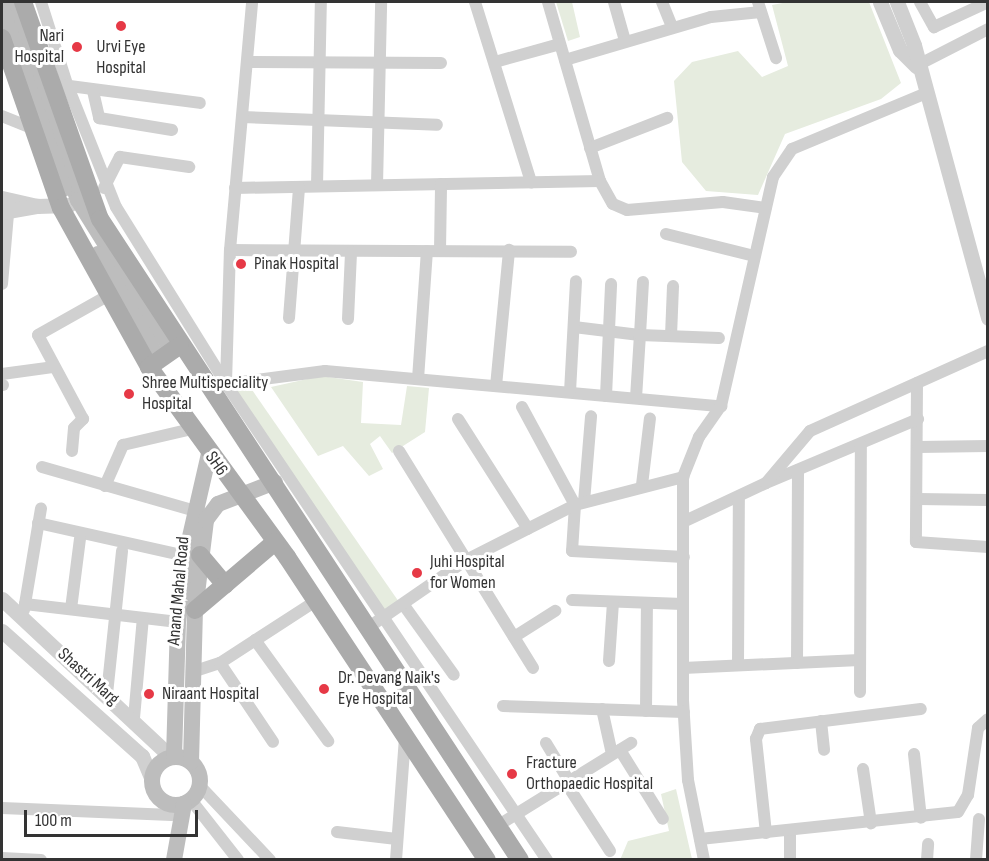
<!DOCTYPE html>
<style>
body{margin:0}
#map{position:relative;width:989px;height:861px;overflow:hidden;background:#fff;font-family:"Sofia Sans Condensed",sans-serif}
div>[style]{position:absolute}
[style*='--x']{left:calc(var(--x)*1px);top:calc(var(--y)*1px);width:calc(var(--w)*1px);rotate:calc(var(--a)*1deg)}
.green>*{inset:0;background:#e6ecdf}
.minor>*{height:12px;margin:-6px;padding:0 6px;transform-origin:6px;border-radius:6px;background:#d0d0d0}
.tertiary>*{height:15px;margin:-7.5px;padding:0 7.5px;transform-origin:7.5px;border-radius:7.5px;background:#d0d0d0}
.secondary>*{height:16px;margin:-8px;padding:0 8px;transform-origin:8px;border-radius:8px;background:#bdbdbd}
.secondary>.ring{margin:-8px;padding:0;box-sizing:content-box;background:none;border:16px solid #bdbdbd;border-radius:50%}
.primary>*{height:18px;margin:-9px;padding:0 9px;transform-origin:9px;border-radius:9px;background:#ababab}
.dots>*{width:16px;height:16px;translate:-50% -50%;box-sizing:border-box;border:3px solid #fff;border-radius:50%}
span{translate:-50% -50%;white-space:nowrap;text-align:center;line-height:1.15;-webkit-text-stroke:6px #fff;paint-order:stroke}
.poi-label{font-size:18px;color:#333}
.right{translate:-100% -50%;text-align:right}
.left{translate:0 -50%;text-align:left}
.street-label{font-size:18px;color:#333}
.frame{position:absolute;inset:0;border:3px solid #333;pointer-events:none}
.scale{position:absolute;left:24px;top:810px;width:174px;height:27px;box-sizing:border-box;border:3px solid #333;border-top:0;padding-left:8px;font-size:18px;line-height:21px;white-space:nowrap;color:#333;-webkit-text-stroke:4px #fff;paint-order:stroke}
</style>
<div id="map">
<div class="green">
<div style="clip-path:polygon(556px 2px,572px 2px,580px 37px,568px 41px)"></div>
<div style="clip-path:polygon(788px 2px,869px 2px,901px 83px,881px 99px,785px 134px,758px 195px,706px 191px,682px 162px,674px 81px,692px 62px,738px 51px,762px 77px,788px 66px,772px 5px)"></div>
<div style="clip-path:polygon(321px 376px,363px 382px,361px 423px,401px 425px,407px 386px,429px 388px,425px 432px,392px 453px,380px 436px,370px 444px,383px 469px,369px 476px,343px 446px,318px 456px,271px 387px)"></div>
<div style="clip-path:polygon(248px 384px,399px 602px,384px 612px,236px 391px)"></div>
<div style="clip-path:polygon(676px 789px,692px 859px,620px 860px,628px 841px,669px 831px,661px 794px)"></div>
</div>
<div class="minor">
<div style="--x:41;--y:2;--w:86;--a:72.4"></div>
<div style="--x:67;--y:84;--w:132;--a:68.3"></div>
<div style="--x:116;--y:207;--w:208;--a:58.1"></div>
<div style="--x:226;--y:384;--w:574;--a:56.01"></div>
<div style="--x:475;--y:2;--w:189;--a:72.7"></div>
<div style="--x:548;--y:2;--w:186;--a:73.8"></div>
<div style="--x:600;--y:181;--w:26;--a:61"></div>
<div style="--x:613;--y:204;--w:15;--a:23"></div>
<div style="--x:627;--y:210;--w:96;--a:-4.8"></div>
<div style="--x:723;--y:202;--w:43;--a:7.9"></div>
<div style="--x:614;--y:2;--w:41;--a:74.2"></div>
<div style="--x:662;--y:2;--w:27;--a:68"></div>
<div style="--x:758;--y:2;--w:59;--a:72.2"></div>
<div style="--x:920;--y:2;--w:29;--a:61"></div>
<div style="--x:934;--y:27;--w:60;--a:-24.8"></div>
<div style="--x:565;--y:60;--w:152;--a:-16.4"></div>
<div style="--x:711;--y:17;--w:50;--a:-5.7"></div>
<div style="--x:247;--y:62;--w:194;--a:0.3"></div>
<div style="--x:495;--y:62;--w:67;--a:-15.5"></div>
<div style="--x:916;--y:66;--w:81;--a:-27.2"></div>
<div style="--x:62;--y:85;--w:139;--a:7.4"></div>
<div style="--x:93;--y:91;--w:28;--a:77"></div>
<div style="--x:99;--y:118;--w:74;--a:9.3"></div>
<div style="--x:2;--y:116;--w:31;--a:22"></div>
<div style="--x:242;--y:117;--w:195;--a:2.3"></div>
<div style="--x:590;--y:148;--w:83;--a:-21.3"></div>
<div style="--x:377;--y:185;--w:183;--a:-88.7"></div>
<div style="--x:317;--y:186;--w:184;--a:-88.8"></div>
<div style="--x:104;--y:188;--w:35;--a:-63"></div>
<div style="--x:120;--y:157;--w:70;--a:8.2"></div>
<div style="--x:235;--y:188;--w:365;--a:-1.1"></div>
<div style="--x:666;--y:234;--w:91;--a:14"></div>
<div style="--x:230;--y:250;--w:341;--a:0.3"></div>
<div style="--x:440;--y:251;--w:67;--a:-89.1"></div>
<div style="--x:2;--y:284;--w:82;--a:-85.1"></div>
<div style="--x:289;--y:318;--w:131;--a:-85.6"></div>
<div style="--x:348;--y:319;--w:67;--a:-87.4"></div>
<div style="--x:574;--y:327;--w:66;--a:6.9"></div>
<div style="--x:640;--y:335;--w:53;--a:-86.8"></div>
<div style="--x:671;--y:336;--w:50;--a:-87.7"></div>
<div style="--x:2;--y:374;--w:51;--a:-7.8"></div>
<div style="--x:418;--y:379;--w:128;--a:-86"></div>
<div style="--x:226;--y:383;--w:133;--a:-88.3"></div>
<div style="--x:230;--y:250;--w:249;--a:-84.9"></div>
<div style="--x:917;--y:383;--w:159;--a:90.4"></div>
<div style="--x:916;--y:542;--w:72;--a:4"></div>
<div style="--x:226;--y:384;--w:100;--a:-7.5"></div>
<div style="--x:325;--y:371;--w:398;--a:5.1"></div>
<div style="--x:2;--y:385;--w:1;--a:0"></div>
<div style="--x:496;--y:386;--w:137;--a:-84.5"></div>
<div style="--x:570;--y:392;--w:111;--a:-86.9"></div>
<div style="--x:606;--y:396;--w:112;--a:-87.4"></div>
<div style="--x:636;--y:398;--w:63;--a:-86.4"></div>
<div style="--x:640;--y:335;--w:79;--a:2.2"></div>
<div style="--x:522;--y:407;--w:111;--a:61.6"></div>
<div style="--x:575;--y:505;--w:46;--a:93.7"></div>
<div style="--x:572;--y:551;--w:112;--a:3.1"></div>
<div style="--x:458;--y:419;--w:130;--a:57.5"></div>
<div style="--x:918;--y:447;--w:70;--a:-0.8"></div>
<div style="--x:72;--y:451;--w:23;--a:-85"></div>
<div style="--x:74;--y:428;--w:13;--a:-45"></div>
<div style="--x:83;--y:419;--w:95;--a:-118.2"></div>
<div style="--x:38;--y:335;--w:81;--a:-29.4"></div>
<div style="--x:399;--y:451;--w:255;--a:58.3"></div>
<div style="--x:42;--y:467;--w:166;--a:16"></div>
<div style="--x:766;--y:483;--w:165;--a:-22.8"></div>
<div style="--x:642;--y:485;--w:67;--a:-83.2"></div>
<div style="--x:105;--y:486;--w:45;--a:-66.3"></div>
<div style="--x:123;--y:445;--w:71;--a:-13.1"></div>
<div style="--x:918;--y:499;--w:70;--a:0.8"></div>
<div style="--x:584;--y:502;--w:86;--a:-85.3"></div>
<div style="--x:685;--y:521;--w:89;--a:-25.1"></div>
<div style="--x:766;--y:483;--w:68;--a:-49.8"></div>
<div style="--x:810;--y:431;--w:195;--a:-24.2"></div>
<div style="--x:38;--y:523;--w:152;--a:12.6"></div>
<div style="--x:572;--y:600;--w:111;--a:2.1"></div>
<div style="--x:25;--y:604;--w:154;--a:6.7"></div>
<div style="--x:403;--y:604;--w:87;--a:54.3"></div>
<div style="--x:71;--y:609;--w:71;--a:-82.7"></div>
<div style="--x:24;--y:610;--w:103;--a:-80.5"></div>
<div style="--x:369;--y:627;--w:118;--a:-34.6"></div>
<div style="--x:466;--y:560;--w:122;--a:-26.8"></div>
<div style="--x:575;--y:505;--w:112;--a:-14.5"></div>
<div style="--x:514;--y:637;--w:49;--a:-32.4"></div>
<div style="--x:255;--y:640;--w:125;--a:54.1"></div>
<div style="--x:609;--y:661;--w:59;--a:-86.1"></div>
<div style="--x:220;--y:663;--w:95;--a:56.1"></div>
<div style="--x:797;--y:663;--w:193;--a:-89.7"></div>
<div style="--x:738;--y:665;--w:168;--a:-89.7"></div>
<div style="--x:683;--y:668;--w:177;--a:-2.6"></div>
<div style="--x:192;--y:672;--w:29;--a:-18"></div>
<div style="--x:220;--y:663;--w:114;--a:-32.9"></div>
<div style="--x:860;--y:692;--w:247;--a:-89.8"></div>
<div style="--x:107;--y:694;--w:144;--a:-84"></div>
<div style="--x:503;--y:706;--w:181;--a:1.9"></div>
<div style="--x:602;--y:709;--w:46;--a:77.5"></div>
<div style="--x:646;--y:711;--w:108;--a:-89.5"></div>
<div style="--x:134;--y:718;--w:100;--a:-84.9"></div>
<div style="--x:821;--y:721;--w:29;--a:84"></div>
<div style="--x:546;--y:743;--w:44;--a:58.8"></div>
<div style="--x:620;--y:750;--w:81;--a:58.1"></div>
<div style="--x:914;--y:754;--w:64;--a:83.8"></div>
<div style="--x:863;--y:769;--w:55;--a:81.6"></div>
<div style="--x:566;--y:783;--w:81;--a:57.1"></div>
<div style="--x:200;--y:786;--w:102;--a:46.6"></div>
<div style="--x:191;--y:800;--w:76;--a:51.9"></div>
<div style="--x:2;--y:808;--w:170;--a:2.4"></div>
<div style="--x:497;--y:826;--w:158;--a:-31.8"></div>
<div style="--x:790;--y:831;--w:29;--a:90"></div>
<div style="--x:337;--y:832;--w:60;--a:6.7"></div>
<div style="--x:766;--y:833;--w:95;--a:-96.1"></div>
<div style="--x:756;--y:739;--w:11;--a:-68"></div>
<div style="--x:760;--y:729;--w:162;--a:-7.1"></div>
<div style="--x:700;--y:839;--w:259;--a:-6"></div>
<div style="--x:958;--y:812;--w:20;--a:-60"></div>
<div style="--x:968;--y:795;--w:68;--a:-81.5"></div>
<div style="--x:978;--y:728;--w:13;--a:-42"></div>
<div style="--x:2;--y:858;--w:39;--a:3"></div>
<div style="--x:396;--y:860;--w:124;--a:-85.8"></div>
<div style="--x:704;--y:860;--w:82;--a:-101.3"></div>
<div style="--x:688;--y:780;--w:80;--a:-93.6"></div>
<div style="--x:683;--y:700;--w:223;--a:-90"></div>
<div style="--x:683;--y:477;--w:43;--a:-68.2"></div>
<div style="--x:699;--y:437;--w:38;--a:-55"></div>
<div style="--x:721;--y:406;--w:235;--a:-77.2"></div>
<div style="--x:773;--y:177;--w:34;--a:-56"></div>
<div style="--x:792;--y:149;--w:143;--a:-22.6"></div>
<div style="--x:927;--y:860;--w:16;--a:-86"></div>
<div style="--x:976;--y:860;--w:41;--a:-85.8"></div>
</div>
<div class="tertiary">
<div style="--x:880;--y:2;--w:52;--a:67.4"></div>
<div style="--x:900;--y:50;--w:23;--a:45"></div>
<div style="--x:897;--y:2;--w:46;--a:68.4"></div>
<div style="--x:914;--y:45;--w:283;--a:74.8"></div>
<div style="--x:2;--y:198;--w:36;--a:13"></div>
<div style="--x:37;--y:206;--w:32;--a:-2"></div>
<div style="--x:2;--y:212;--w:36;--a:-10"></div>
<div style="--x:2;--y:599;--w:231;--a:43.1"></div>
<div style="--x:2;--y:631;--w:188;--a:41.8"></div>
<div style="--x:142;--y:756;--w:25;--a:67"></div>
</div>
<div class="secondary">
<div style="--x:12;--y:2;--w:209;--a:71.6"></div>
<div style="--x:78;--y:200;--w:178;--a:58.1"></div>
<div style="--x:2;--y:9;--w:190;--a:71"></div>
<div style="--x:98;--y:254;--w:122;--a:60.1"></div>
<div class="ring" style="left:152px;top:757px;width:32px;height:32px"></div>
<div style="--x:174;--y:757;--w:135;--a:-88.3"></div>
<div style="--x:178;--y:622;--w:82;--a:-82.3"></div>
<div style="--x:189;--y:541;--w:89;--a:-77.1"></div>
<div style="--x:191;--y:762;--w:152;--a:-88.5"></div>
<div style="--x:195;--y:610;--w:91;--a:-83"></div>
<div style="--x:206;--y:520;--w:20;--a:-53"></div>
<div style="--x:218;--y:504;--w:61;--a:-21.1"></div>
<div style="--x:174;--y:860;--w:57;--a:-79.9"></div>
</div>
<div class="primary">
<div style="--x:23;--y:2;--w:230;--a:70.5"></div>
<div style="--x:100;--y:219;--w:766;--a:56.77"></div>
<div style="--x:2;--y:38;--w:180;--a:70.9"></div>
<div style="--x:61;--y:208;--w:182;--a:61"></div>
<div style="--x:149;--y:367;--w:235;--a:54"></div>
<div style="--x:287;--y:557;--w:363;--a:56.6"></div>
<div style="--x:149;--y:367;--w:38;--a:-35"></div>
<div style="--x:200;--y:555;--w:39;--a:50"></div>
<div style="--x:195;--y:610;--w:105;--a:-40.4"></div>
</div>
<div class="dots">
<div style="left:121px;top:26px;background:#e63946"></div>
<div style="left:77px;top:47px;background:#e63946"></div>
<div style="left:241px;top:264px;background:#e63946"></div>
<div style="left:129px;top:394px;background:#e63946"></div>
<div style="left:417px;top:573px;background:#e63946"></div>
<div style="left:324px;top:689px;background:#e63946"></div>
<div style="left:149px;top:694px;background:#e63946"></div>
<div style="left:512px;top:774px;background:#e63946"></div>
</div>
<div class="poi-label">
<span class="right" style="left:64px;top:47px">Nari<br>Hospital</span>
<span style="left:121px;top:58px">Urvi Eye<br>Hospital</span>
<span class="left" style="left:254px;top:264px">Pinak Hospital</span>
<span class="left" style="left:142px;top:394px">Shree Multispeciality<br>Hospital</span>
<span class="left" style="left:430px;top:573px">Juhi Hospital<br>for Women</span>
<span class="left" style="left:338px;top:689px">Dr. Devang Naik's<br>Eye Hospital</span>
<span class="left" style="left:162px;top:694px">Niraant Hospital</span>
<span class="left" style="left:526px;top:774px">Fracture<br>Orthopaedic Hospital</span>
</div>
<div class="street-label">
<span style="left:216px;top:464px;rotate:55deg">SH6</span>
<span style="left:179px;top:591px;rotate:-85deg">Anand Mahal Road</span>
<span style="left:88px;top:677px;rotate:42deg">Shastri Marg</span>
</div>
<div class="frame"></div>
<div class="scale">100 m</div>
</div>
